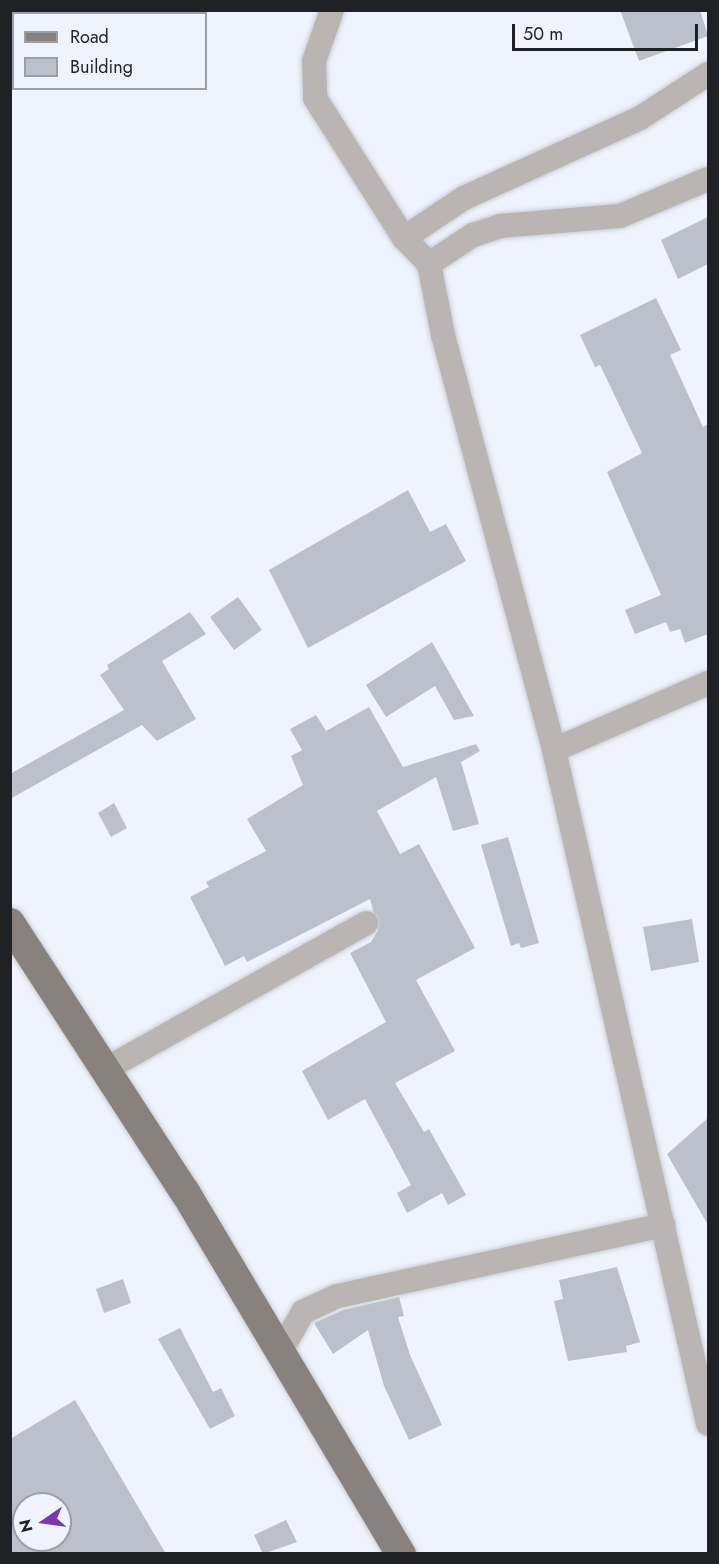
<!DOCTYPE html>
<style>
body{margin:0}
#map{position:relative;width:719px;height:1564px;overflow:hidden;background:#eff3fd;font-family:Jost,sans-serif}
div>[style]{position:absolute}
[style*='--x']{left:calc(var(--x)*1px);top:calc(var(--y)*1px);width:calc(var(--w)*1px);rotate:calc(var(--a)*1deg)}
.building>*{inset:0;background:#bcc0ca}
.roads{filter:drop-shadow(0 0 2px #cacdd6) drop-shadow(0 0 2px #cacdd6)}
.minor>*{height:24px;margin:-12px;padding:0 12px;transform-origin:12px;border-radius:12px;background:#bab5b3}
.major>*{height:30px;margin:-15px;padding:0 15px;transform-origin:15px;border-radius:15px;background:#89817d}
span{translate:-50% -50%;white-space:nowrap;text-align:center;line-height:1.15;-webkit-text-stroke:4.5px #eff3fd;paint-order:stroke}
.frame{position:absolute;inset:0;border:12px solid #1f2124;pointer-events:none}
.legend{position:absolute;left:12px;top:12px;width:195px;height:78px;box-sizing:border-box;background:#eff3fd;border:2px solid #9c9fa6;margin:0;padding:8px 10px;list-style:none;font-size:18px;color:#1f2124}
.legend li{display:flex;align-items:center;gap:12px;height:30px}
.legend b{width:30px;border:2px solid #9c9fa6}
.north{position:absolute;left:12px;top:1492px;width:60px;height:60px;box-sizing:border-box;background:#eff3fd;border:2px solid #9c9fa6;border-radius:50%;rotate:257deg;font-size:16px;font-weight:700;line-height:24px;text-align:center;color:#1f2124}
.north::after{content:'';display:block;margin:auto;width:21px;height:27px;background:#7a38ac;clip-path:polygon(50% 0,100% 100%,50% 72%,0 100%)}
.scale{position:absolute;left:512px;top:24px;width:186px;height:27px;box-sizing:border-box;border:3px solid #1f2124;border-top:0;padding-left:8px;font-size:18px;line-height:21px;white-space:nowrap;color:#1f2124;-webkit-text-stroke:4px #eff3fd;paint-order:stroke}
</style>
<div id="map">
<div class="building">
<div style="clip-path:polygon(620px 10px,700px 10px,708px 36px,639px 61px)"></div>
<div style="clip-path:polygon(708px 217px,708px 264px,678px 279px,661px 240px)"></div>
<div style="clip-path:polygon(656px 298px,681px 350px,670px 355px,703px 427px,708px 424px,708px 634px,685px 643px,680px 629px,670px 632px,666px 622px,635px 634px,625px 610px,661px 595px,607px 472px,642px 453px,600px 365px,595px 367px,580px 335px)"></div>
<div style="clip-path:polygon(408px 490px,430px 532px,446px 524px,466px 561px,308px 648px,269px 570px)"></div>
<div style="clip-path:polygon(238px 597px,262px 630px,234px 650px,210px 617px)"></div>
<div style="clip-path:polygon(190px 612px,206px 634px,162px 661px,196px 719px,157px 741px,142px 725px,10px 799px,10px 774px,124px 710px,100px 675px,109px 669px,107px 665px)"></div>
<div style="clip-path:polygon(432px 642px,474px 716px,454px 720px,435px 686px,386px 717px,366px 685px)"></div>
<div style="clip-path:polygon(369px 707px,403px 767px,476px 744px,480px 751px,461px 762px,479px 824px,453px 831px,436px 777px,377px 811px,400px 854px,419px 844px,475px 948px,416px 980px,455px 1051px,395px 1083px,424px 1132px,429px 1129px,466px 1195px,448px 1205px,442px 1193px,407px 1213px,397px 1193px,411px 1185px,365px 1099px,328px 1120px,302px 1071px,386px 1022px,350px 953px,371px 942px,378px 930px,370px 899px,247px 962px,244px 956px,225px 966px,190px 897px,209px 887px,206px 882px,266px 851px,247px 819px,303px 785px,291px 756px,302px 750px,290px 729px,316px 715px,326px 731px)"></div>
<div style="clip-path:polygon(114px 803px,127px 828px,111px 837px,98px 813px)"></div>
<div style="clip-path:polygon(508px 837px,539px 943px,521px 948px,519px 943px,511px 946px,481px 845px)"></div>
<div style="clip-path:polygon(692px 919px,699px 962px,651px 971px,643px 927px)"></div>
<div style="clip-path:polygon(708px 1118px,708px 1225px,667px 1154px)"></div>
<div style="clip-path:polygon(617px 1267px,640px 1342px,626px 1346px,627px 1352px,568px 1361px,554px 1301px,563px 1299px,559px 1280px)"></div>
<div style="clip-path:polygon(123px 1279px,131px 1303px,104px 1313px,96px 1289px)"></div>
<div style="clip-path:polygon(399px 1297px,404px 1316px,398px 1317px,410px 1355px,442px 1425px,409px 1440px,384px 1386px,368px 1330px,333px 1354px,314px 1323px,343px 1310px)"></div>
<div style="clip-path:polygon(180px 1328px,213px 1392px,221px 1388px,235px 1416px,210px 1429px,158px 1339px)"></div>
<div style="clip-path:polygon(evenodd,75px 1400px,166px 1554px,10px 1554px,10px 1439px,75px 1400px,24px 1504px,60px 1504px,60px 1540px,24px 1540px,24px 1504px)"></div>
<div style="clip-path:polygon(286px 1520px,297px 1542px,263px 1554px,254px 1535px)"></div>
</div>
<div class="roads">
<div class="minor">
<div style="--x:332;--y:10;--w:54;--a:109.4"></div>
<div style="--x:314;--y:61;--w:37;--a:88"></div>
<div style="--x:315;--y:98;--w:166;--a:57.6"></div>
<div style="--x:404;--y:238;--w:36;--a:46"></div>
<div style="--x:429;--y:264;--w:72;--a:78.8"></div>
<div style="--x:443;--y:335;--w:430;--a:75"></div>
<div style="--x:554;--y:750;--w:691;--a:77.13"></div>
<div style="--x:404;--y:238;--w:72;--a:-33.7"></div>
<div style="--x:464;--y:198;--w:193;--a:-24.4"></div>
<div style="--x:640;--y:118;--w:81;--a:-32.9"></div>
<div style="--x:429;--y:264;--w:53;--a:-33.4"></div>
<div style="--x:473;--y:235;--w:28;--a:-18"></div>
<div style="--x:500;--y:226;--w:120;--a:-4.8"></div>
<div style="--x:620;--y:216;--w:95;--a:-22.8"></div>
<div style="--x:554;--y:750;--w:168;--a:-23.5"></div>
<div style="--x:106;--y:1069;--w:298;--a:-29.3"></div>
<div style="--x:282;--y:1349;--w:43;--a:-60.4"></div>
<div style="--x:303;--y:1312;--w:38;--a:-25"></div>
<div style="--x:338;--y:1296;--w:333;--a:-12.3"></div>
</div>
<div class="major">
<div style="--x:10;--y:923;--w:321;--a:57"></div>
<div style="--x:185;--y:1192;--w:422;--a:59.2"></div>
</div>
</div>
<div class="frame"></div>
<ul class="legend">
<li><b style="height:8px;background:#89817d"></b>Road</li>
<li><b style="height:16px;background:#bcc0ca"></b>Building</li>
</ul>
<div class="north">N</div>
<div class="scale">50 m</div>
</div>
